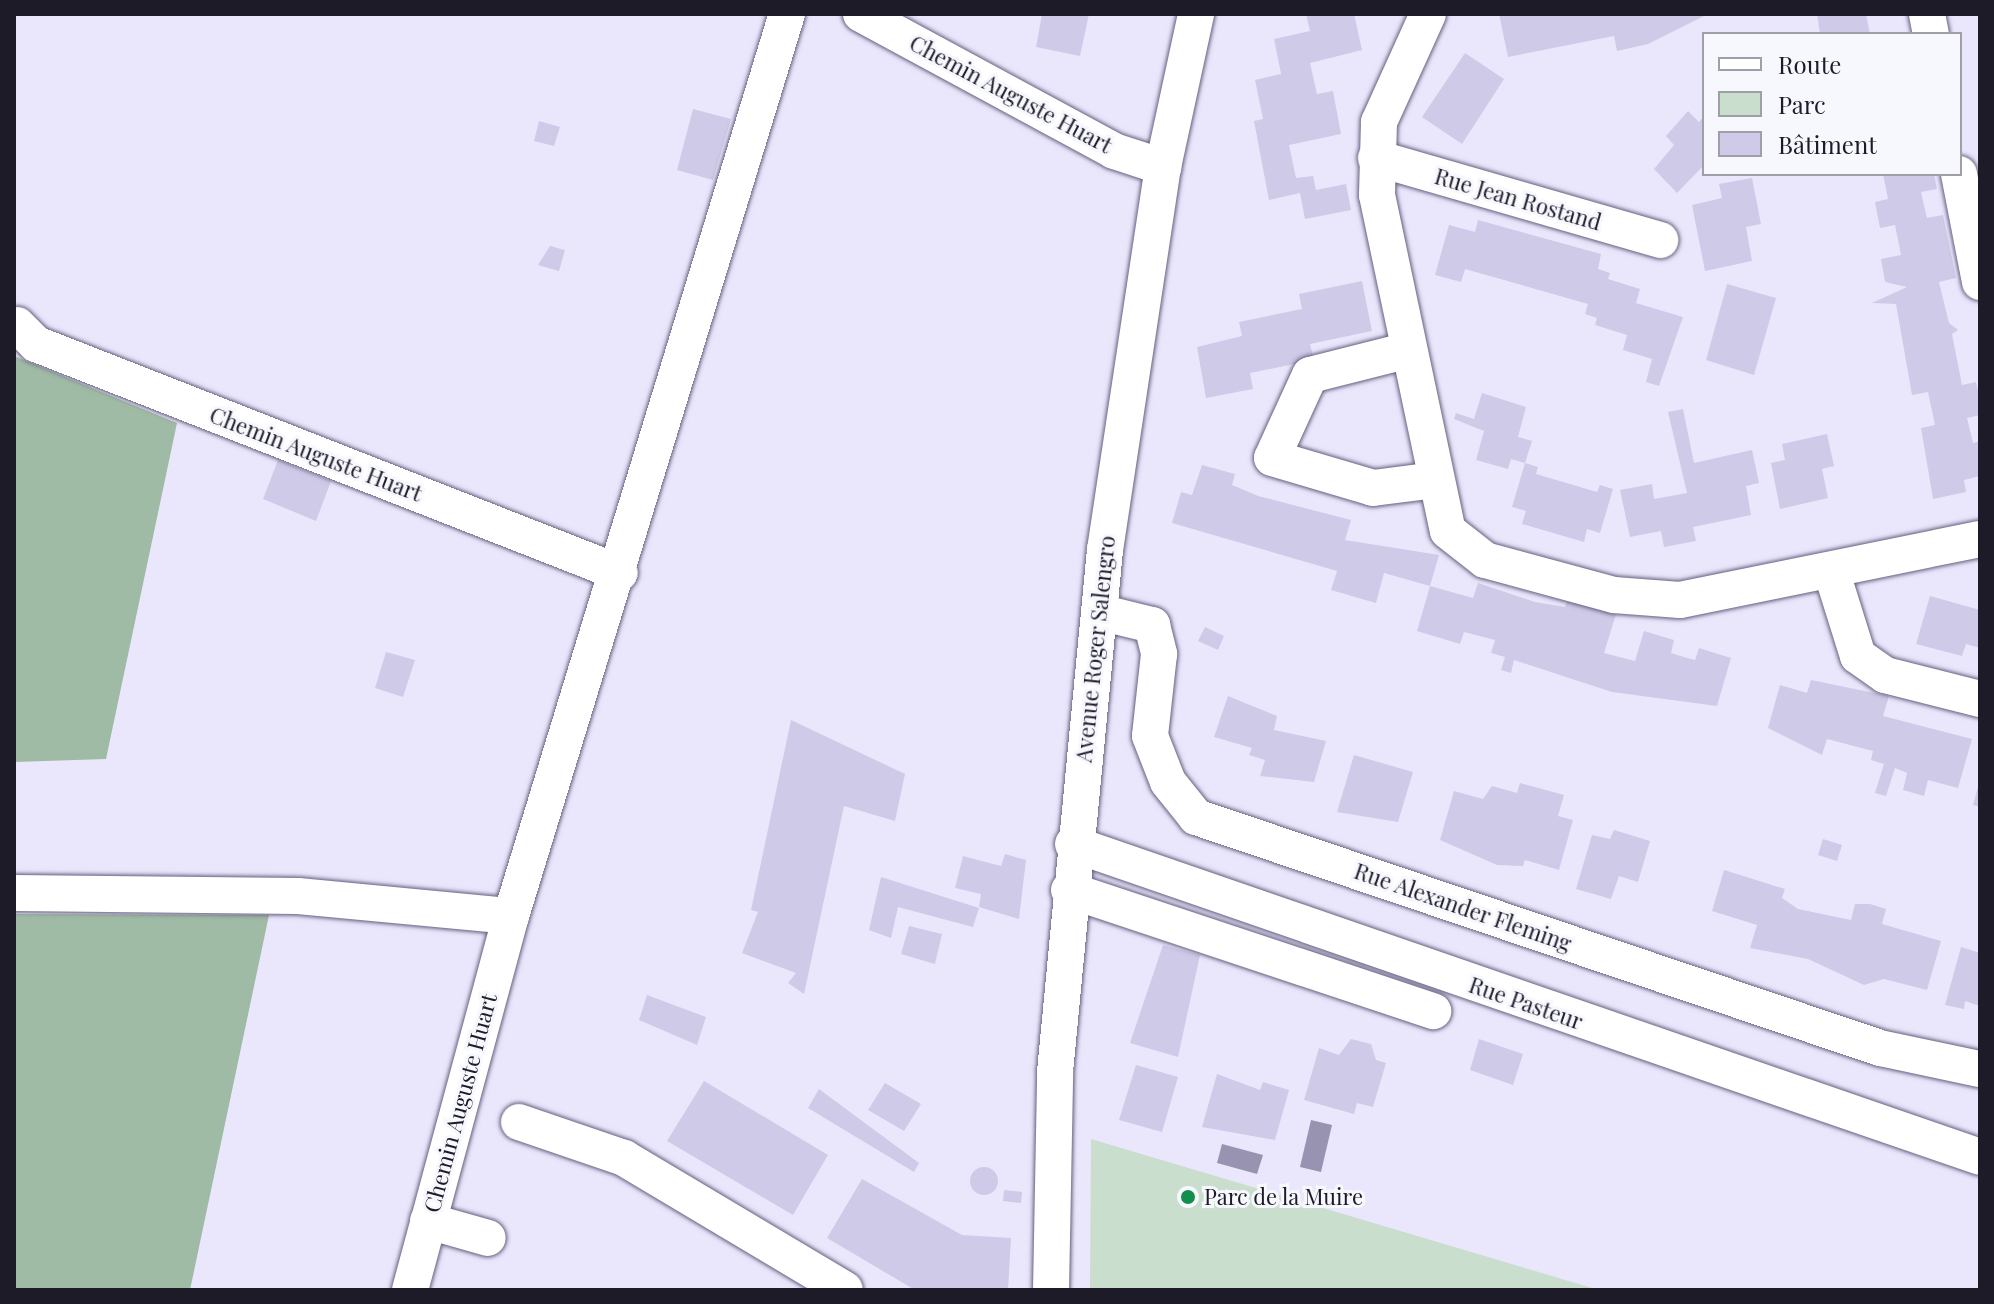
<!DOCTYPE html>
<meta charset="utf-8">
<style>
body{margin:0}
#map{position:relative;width:1994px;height:1304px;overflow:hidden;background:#eae7fd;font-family:"Playfair Display",serif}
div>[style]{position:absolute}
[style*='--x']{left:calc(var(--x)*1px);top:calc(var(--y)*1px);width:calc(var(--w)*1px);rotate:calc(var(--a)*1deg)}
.green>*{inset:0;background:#c9decd}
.forest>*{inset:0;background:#9fbaa5}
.water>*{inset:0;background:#9793b0}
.building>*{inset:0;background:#cecae8}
.round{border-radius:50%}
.roads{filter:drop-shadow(0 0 2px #64607f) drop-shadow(0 0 2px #64607f)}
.minor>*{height:36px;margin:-18px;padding:0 18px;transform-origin:18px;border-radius:18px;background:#fff}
.dots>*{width:22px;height:22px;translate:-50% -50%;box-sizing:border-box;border:4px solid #f7f7fe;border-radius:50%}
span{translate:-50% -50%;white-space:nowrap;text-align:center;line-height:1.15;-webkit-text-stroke:6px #f7f7fe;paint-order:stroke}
.street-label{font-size:22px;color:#1d1b28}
.poi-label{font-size:22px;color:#1d1b28}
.left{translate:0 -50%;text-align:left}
.frame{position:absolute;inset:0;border:16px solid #1d1b28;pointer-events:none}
.legend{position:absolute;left:1702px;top:32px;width:260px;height:144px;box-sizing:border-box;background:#f7f7fe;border:2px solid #a09fa8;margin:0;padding:10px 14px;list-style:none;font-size:24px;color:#1d1b28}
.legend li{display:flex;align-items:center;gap:16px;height:40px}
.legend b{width:40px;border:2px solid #a09fa8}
</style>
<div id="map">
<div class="green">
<div style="clip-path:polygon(1091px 1139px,1478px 1254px,1599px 1290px,1090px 1290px)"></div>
</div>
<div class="forest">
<div style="clip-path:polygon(14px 356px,177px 423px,106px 759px,14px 762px)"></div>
<div style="clip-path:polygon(14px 914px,269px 915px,190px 1290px,14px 1290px)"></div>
</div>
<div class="water">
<div style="clip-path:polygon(1311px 1120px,1332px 1125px,1321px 1172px,1300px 1167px)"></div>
<div style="clip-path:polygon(1222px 1144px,1263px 1155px,1257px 1174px,1217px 1163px)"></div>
</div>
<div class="building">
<div style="clip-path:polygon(1042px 14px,1089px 14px,1080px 56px,1036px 47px)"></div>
<div style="clip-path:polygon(1306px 14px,1354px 14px,1362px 50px,1310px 63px,1317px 94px,1333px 91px,1341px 134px,1289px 145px,1296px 178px,1313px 176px,1316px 190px,1346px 184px,1351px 210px,1305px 219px,1300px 193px,1269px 200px,1254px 121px,1263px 119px,1255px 80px,1281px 74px,1274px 39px,1310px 31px)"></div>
<div style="clip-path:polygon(1499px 14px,1708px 14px,1648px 44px,1617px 51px,1614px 36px,1508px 57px)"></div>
<div style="clip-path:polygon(1817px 14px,1866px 14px,1870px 34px,1820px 34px)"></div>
<div style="clip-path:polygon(1465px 53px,1504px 79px,1462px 144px,1422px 117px)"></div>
<div style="clip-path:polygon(693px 109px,731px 119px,713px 180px,677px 170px)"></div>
<div style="clip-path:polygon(1688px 111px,1699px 122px,1704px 116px,1704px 165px,1677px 193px,1654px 169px,1674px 145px,1666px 136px)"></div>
<div style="clip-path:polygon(539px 121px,560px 127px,554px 146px,534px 141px)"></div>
<div style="clip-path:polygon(1883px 174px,1934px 174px,1937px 189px,1921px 192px,1927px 218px,1943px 215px,1956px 278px,1939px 282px,1949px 323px,1958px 330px,1952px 334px,1962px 385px,1976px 382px,1980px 400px,1980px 415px,1967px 418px,1973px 443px,1980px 441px,1980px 476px,1964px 480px,1966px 492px,1933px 499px,1921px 428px,1935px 425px,1928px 392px,1912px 395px,1896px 304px,1872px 303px,1907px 287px,1885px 282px,1881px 259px,1901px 255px,1895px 225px,1880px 228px,1875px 202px,1888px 199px)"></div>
<div style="clip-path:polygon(1752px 178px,1761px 224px,1746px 227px,1752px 261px,1705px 271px,1692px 205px,1722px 198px,1719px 184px)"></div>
<div style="clip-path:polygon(1478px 220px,1601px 254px,1598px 269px,1610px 273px,1608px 279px,1640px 289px,1636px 303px,1683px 317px,1659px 386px,1646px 382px,1652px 359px,1623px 350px,1627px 335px,1595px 325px,1597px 318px,1585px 314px,1588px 304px,1465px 269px,1461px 282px,1435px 275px,1449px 225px,1475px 232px)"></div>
<div style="clip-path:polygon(550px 246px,565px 250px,559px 271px,538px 265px)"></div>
<div style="clip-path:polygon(1362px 281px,1372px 331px,1310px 344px,1314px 360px,1250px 373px,1253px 389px,1206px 398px,1197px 347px,1242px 336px,1239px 322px,1302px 309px,1299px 294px)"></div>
<div style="clip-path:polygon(1727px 284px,1776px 298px,1754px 375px,1706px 360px)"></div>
<div style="clip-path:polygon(1482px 393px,1526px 407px,1518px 437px,1532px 441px,1525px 463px,1511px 459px,1508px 469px,1476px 460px,1484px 431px,1454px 419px,1456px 413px,1474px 419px)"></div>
<div style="clip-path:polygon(1683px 409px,1694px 463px,1752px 450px,1759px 483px,1746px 486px,1751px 515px,1693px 527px,1696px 541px,1664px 547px,1661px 531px,1630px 537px,1620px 490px,1652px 484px,1654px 499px,1687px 493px,1668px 412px)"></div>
<div style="clip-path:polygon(1827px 434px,1834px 466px,1822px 469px,1828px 498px,1780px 509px,1771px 463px,1785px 460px,1782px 444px)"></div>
<div style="clip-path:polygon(278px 460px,331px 481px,316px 521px,263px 499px)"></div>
<div style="clip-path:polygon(1525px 463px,1538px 467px,1536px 474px,1597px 492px,1600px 485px,1613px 489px,1600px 533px,1587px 529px,1584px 542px,1522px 524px,1526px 511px,1512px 507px)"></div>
<div style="clip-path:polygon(1202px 465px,1235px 474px,1232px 485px,1258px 496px,1351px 520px,1345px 540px,1439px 555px,1430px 586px,1384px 573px,1376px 603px,1331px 590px,1337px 571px,1172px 523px,1181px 492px,1192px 495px)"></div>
<div style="clip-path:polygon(1478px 583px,1535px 602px,1565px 607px,1568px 597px,1617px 611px,1604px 653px,1635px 661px,1644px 631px,1674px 640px,1671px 653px,1684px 657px,1695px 660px,1699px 648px,1731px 658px,1717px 706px,1612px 692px,1514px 660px,1511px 673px,1501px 670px,1505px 657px,1491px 653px,1495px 640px,1464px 632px,1460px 644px,1417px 631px,1430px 586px,1473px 598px)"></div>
<div style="clip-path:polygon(1930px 596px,1980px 610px,1980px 648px,1966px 644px,1962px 656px,1916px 644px)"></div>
<div style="clip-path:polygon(1205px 627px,1224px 636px,1218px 650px,1198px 641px)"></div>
<div style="clip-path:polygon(386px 652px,415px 660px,403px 697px,375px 688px)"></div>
<div style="clip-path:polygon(1811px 680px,1889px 696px,1883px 716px,1972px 739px,1958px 788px,1928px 780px,1924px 796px,1903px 790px,1907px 773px,1895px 768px,1886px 796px,1875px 793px,1884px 764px,1871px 760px,1873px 751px,1827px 739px,1822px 755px,1768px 728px,1780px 685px,1807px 693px)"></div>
<div style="clip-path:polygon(1228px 696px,1277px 716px,1274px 730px,1326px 741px,1314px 782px,1260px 776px,1265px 760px,1249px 755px,1252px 748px,1214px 737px)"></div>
<div style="clip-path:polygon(791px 720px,905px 774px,895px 821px,844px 806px,804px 994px,788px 983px,796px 973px,742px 953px,758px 912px,751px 910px)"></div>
<div style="clip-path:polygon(1354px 755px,1413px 772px,1398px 822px,1337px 812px)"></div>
<div style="clip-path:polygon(1520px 783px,1564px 795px,1558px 816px,1573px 820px,1559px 870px,1525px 860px,1523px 866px,1497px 865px,1440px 840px,1454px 791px,1483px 799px,1492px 786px,1517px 793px)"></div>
<div style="clip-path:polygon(1979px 783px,1980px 783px,1980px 807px,1973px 805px)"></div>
<div style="clip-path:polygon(1614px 830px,1650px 841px,1638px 882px,1619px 876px,1611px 899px,1576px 889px,1592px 835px,1610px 839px)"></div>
<div style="clip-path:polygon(1823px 839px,1842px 845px,1837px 861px,1818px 855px)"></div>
<div style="clip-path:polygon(1005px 854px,1026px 860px,1019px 919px,979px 907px,981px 894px,955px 888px,963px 856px,1001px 866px)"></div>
<div style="clip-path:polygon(1724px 870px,1785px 889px,1782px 898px,1798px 909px,1851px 920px,1855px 904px,1870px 904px,1886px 909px,1882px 924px,1941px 941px,1927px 990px,1884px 979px,1864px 985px,1808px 959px,1750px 948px,1757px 925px,1712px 911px)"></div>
<div style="clip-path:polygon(881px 877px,979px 908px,973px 927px,898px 907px,891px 938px,869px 930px)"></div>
<div style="clip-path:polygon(909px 926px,942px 934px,935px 964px,901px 954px)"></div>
<div style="clip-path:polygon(1163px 945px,1200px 955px,1178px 1057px,1130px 1043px)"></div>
<div style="clip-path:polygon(1961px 947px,1980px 953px,1980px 1006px,1965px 1001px,1964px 1009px,1945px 1005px)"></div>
<div style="clip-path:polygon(647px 995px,706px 1017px,697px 1045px,639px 1020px)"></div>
<div style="clip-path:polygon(1351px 1039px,1371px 1044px,1376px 1060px,1386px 1063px,1373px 1107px,1357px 1103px,1354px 1114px,1304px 1100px,1319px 1048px,1339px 1055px)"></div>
<div style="clip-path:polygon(1479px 1039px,1523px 1054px,1513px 1085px,1470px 1070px)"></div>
<div style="clip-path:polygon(1136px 1065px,1178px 1077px,1162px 1132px,1119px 1120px)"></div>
<div style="clip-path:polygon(1217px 1074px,1260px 1090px,1263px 1082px,1289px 1090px,1275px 1140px,1202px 1127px)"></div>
<div style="clip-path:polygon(704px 1081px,828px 1155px,793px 1215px,667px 1141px)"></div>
<div style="clip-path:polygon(885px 1083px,921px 1104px,904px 1131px,868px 1110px)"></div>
<div style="clip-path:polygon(819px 1089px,919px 1163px,914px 1172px,808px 1108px)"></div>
<div class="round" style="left:970px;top:1167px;width:28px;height:28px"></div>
<div style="clip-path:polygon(862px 1179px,962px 1235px,1011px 1238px,1008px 1290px,915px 1290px,827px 1238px)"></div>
<div style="clip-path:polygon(1004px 1190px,1022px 1192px,1021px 1203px,1003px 1201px)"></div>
</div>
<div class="roads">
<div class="minor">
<div style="--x:861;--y:14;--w:288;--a:28.4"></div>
<div style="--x:1114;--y:151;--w:52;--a:18.1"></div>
<div style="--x:1428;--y:14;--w:119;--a:114.4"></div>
<div style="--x:1379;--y:122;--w:73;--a:91.6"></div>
<div style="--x:1377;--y:195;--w:343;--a:78.1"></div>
<div style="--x:1448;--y:531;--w:47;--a:38.1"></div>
<div style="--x:1485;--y:560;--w:134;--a:15.2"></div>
<div style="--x:1614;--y:595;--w:66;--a:4.3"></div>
<div style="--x:1680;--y:600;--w:306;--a:-11.5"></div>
<div style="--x:1927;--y:14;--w:20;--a:79"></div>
<div style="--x:1376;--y:158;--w:296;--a:16.1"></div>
<div style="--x:1959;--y:174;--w:110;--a:79"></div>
<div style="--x:17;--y:325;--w:27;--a:45"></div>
<div style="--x:36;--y:344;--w:627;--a:21.41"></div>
<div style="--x:1409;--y:350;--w:102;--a:165.8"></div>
<div style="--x:1310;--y:375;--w:91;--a:114.6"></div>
<div style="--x:1272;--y:458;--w:105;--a:16.5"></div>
<div style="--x:1373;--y:488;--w:64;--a:-7.2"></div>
<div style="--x:1831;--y:570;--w:90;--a:72.6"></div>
<div style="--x:1858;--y:656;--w:33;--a:35"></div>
<div style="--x:1885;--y:675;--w:98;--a:14.2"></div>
<div style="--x:1099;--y:612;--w:55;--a:13.8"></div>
<div style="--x:1152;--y:625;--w:30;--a:76"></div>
<div style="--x:1159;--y:654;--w:82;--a:96.3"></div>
<div style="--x:1150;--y:736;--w:49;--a:68.6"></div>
<div style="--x:1168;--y:782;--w:45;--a:51.3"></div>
<div style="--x:1196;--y:817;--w:722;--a:18.66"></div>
<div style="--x:1880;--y:1048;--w:102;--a:11.9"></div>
<div style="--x:1073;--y:844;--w:959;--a:19.04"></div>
<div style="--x:1069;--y:890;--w:384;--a:18.4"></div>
<div style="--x:14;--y:893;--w:284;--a:0.6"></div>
<div style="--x:298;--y:896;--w:214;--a:5.4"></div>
<div style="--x:519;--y:1122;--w:111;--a:18.9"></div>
<div style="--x:624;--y:1158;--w:257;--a:30.8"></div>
<div style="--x:428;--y:1221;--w:62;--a:15.8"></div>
<div style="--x:410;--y:1290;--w:387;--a:-74.9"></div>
<div style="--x:511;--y:916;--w:943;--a:-72.99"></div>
<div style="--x:1051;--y:1290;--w:218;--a:-88.9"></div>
<div style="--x:1055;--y:1072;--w:524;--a:-84.53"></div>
<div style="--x:1105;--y:550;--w:387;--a:-81.4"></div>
<div style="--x:1163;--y:167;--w:157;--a:-77.8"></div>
</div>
</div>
<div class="dots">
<div style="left:1188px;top:1197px;background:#148f4b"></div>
</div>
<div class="street-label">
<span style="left:1011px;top:94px;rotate:28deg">Chemin Auguste Huart</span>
<span style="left:1518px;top:199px;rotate:16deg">Rue Jean Rostand</span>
<span style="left:316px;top:454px;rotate:21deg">Chemin Auguste Huart</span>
<span style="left:1095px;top:649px;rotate:-84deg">Avenue Roger Salengro</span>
<span style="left:1463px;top:907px;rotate:19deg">Rue Alexander Fleming</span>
<span style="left:1526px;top:1003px;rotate:19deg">Rue Pasteur</span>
<span style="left:460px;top:1103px;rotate:-75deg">Chemin Auguste Huart</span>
</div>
<div class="poi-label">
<span class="left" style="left:1204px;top:1197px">Parc de la Muire</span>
</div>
<div class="frame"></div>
<ul class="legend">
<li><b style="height:10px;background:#fff"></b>Route</li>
<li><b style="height:22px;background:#c9decd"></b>Parc</li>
<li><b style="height:22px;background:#cecae8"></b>Bâtiment</li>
</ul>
</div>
